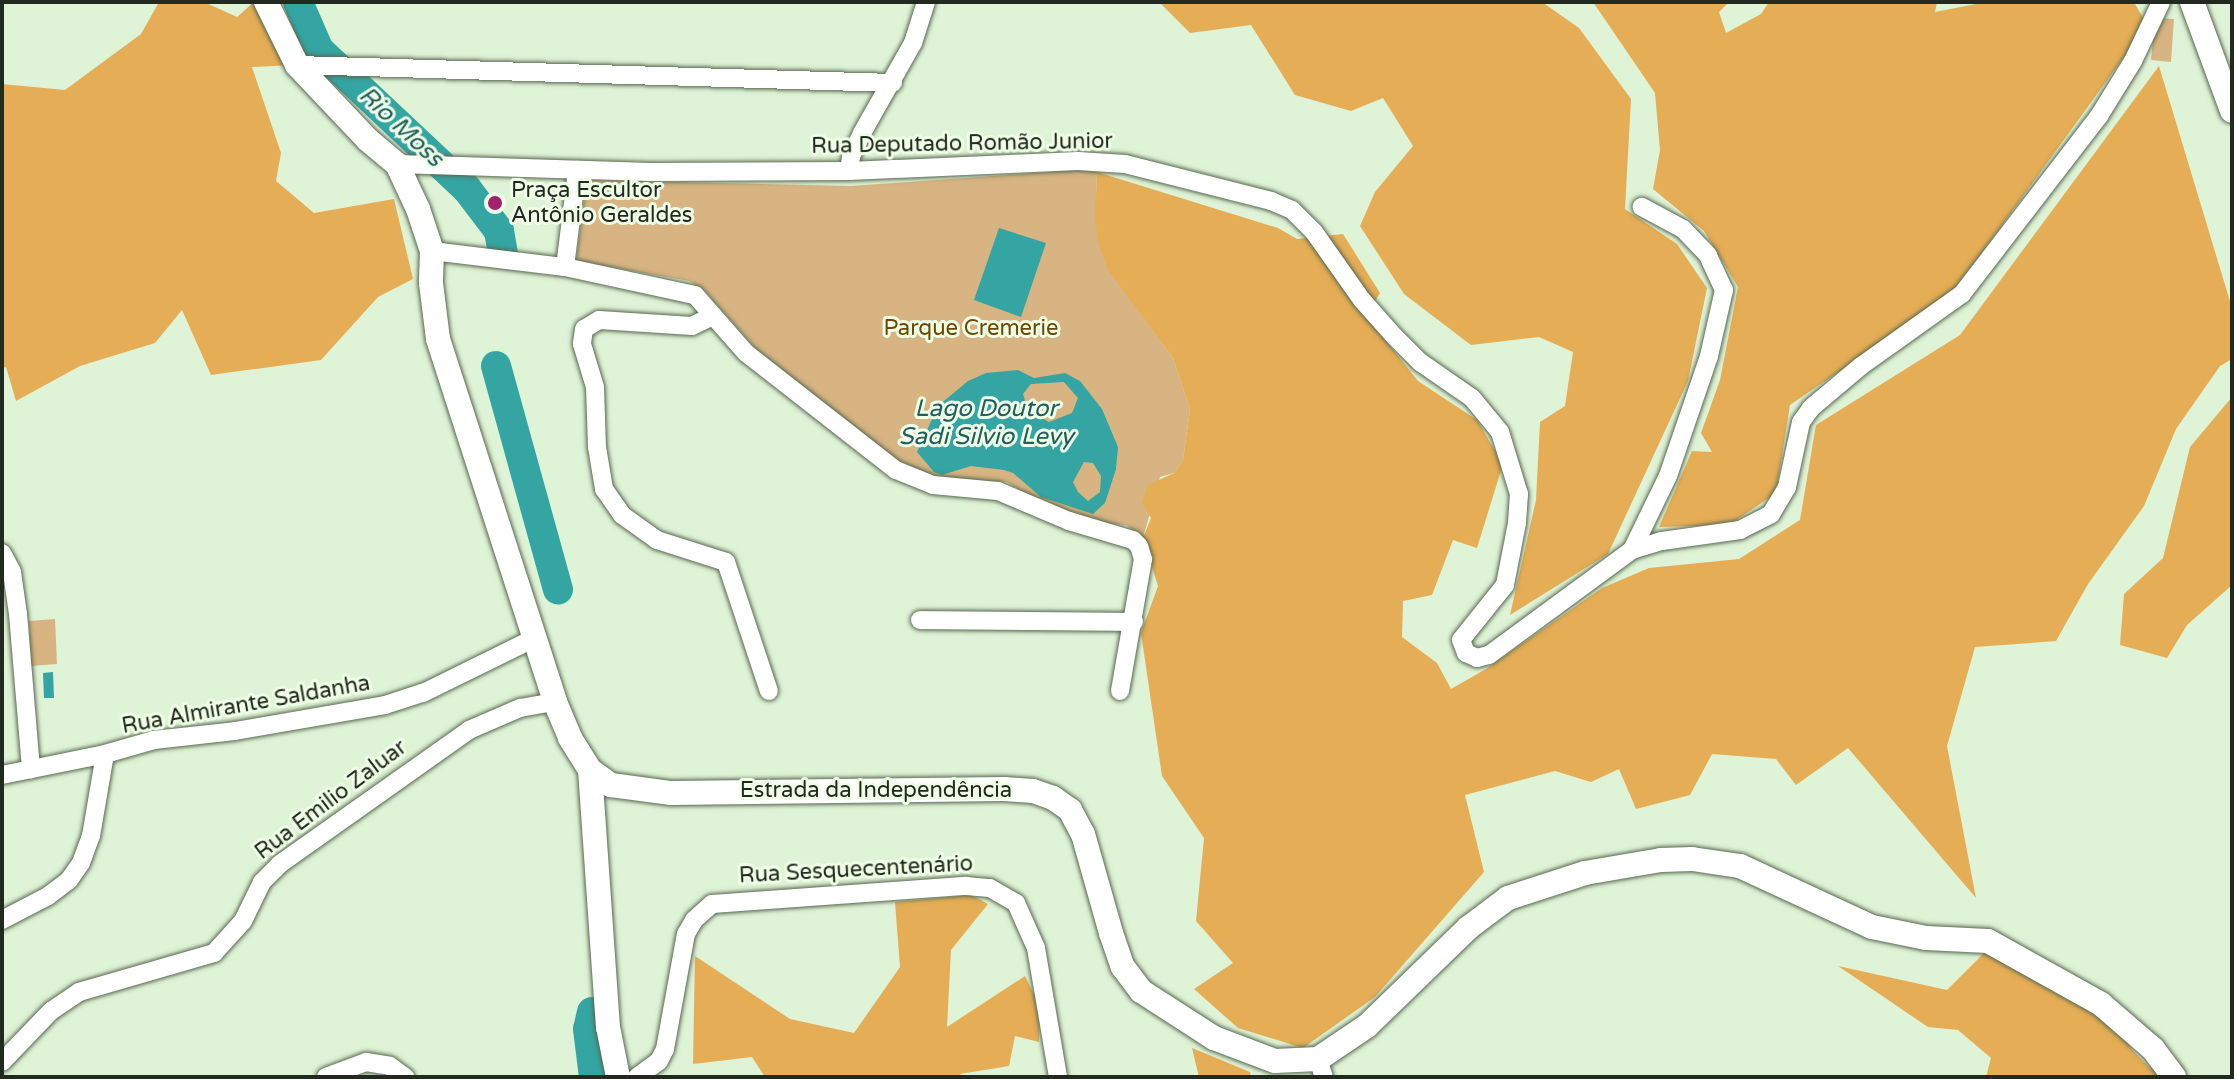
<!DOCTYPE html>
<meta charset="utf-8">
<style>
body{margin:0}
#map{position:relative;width:2234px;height:1079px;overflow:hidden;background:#dff3d6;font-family:"Varela Round",sans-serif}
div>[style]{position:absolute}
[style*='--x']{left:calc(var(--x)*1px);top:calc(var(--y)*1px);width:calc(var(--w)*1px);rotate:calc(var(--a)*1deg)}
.green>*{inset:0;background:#d7b482}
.forest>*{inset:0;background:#e5ad55}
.water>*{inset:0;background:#34a5a3}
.river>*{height:30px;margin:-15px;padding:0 15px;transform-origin:15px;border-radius:15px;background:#34a5a3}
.roads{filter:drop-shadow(0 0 2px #57684f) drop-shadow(0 0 2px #57684f)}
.minor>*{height:18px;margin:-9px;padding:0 9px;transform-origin:9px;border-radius:9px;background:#fff}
.tertiary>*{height:24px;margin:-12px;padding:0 12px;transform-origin:12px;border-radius:12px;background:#fff}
.dots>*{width:22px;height:22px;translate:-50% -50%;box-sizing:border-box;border:4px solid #efffe7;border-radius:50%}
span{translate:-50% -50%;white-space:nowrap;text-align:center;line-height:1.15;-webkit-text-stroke:6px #efffe7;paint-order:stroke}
.street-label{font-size:22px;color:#22291e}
.poi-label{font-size:22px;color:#22291e}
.left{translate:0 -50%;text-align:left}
.park-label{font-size:22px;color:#6d4900}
.water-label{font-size:24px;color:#225e5e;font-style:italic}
.frame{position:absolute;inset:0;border:4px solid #22291e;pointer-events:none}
</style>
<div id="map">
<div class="green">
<div style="clip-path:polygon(2155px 18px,2174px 19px,2171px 62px,2151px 60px)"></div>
<div style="clip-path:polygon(1078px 170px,1097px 172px,1096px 196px,1108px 269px,1173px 358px,1190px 409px,1183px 460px,1174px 473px,1160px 477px,1143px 538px,1126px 525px,1095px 523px,1022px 492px,1007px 482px,943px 480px,908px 470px,756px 349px,703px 289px,689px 281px,576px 261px,587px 180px,851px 186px)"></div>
<div style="clip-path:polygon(55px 619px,57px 664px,31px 666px,29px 621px)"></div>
</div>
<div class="forest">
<div style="clip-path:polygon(159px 2px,204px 2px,237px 17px,254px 2px,262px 2px,294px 65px,252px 67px,281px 153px,276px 181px,314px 213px,394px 199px,413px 279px,378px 297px,321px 360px,211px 375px,182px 310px,155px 343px,80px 366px,16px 401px,6px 367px,2px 368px,2px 84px,65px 90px,141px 34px)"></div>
<div style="clip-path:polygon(1159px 2px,1542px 2px,1579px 28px,1631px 99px,1625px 209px,1677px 244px,1707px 288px,1688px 381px,1608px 554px,1510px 615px,1536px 500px,1540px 422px,1565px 406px,1573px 352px,1539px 337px,1471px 345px,1404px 294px,1360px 226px,1375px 192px,1413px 146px,1383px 98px,1351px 111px,1295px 95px,1251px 25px,1190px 33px)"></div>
<div style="clip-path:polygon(1593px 2px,1729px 2px,1719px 12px,1726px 33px,1761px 14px,1769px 2px,1937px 2px,1935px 12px,1986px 2px,2134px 2px,2147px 25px,1952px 294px,1790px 405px,1776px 493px,1729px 525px,1659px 527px,1692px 451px,1712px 452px,1701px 433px,1720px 380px,1738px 287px,1704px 231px,1653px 189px,1660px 150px,1655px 93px)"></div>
<div style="clip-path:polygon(2159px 66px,2232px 308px,2232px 359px,2220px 366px,2176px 429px,2144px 506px,2088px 584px,2056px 641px,1975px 647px,1947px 746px,1976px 898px,1848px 748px,1796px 785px,1776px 759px,1712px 754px,1690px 795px,1636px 809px,1619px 769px,1591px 782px,1555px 771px,1465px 795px,1484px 872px,1375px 997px,1303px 1048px,1238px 1028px,1194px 989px,1233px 963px,1196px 921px,1204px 838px,1162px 776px,1141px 633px,1158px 586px,1143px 538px,1151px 518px,1142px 502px,1148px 485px,1174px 473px,1183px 460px,1190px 409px,1173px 358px,1108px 270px,1098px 242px,1095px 218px,1097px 172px,1278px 228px,1297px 239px,1343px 234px,1380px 293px,1366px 316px,1418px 381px,1477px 420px,1503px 464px,1477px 548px,1453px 540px,1432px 595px,1403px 601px,1402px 637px,1437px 663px,1451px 689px,1486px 669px,1602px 588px,1649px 568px,1739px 559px,1800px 520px,1816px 425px,1960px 335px)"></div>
<div style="clip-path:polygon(2232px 397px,2232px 585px,2187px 625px,2167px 658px,2120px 645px,2124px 594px,2163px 558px,2190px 447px)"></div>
<div style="clip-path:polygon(971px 895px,988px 904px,951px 950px,947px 1027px,1025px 976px,1040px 1007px,1039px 1042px,1015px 1036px,1009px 1066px,960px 1074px,964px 1077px,765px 1077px,752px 1057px,693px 1064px,695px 956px,790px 1019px,854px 1033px,900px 967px,895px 902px)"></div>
<div style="clip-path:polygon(1986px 951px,2105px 1012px,2133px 1051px,2151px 1069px,2157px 1066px,2163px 1077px,1986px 1077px,1991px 1058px,1958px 1030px,1928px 1027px,1838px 966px,1947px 990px)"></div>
<div style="clip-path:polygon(1192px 1048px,1250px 1072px,1251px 1077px,1199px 1077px)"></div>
</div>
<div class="water">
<div style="clip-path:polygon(999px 228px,1046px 243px,1021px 317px,974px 300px)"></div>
<div style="clip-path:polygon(evenodd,1018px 370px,1034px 378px,1065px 373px,1080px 381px,1102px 409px,1118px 447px,1116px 469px,1105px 503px,1093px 514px,1041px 497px,1013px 473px,1004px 470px,971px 466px,942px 475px,934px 472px,917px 452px,938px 406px,968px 381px,986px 373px,1018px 370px,1064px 382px,1078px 398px,1072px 413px,1049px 422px,1028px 410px,1023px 394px,1031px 384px,1064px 382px,1018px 370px,1084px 462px,1093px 463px,1101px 476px,1100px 492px,1088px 501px,1078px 492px,1073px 482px,1084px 462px)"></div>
<div style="clip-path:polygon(53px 672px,54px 698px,44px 698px,43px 673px)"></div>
</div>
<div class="river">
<div style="--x:298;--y:2;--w:52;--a:66.4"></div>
<div style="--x:319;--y:50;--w:203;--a:43.2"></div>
<div style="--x:467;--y:189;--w:53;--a:52.7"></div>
<div style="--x:499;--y:231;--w:22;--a:80"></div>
<div style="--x:496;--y:366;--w:232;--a:74.5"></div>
<div style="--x:592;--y:1012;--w:17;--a:103"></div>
<div style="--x:588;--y:1029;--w:48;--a:82.9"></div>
</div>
<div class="roads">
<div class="minor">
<div style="--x:297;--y:65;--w:596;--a:1.73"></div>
<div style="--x:397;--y:164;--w:254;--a:1.8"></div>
<div style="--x:651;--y:172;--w:198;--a:-0.3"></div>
<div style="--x:849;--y:171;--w:229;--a:-2.5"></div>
<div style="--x:1078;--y:161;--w:47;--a:3.7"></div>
<div style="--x:1125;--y:164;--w:151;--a:14.2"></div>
<div style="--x:1271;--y:201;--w:23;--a:23"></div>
<div style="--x:1292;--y:210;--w:31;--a:45"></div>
<div style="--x:1314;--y:232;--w:83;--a:54.8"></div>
<div style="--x:1362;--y:300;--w:48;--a:48.4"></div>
<div style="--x:1394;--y:336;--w:37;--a:45"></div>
<div style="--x:1420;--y:362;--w:63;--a:34.7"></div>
<div style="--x:1472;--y:398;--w:44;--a:50.5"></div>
<div style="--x:1500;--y:432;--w:65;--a:73"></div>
<div style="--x:1519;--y:494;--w:29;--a:94"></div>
<div style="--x:1517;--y:523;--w:63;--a:101"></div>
<div style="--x:1505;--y:585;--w:70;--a:128.7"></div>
<div style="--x:1461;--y:640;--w:14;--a:69"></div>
<div style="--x:1466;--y:653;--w:12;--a:24"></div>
<div style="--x:1477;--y:658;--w:12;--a:-14"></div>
<div style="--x:1489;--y:655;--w:177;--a:-36.3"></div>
<div style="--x:1632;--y:550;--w:31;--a:-17"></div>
<div style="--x:1662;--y:541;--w:79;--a:-8"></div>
<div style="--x:1740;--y:530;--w:35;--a:-27"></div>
<div style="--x:1771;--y:514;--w:31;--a:-59"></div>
<div style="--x:1787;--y:487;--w:66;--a:-77.8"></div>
<div style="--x:1801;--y:422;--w:17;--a:-54"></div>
<div style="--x:1811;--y:408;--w:65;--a:-40"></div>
<div style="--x:1861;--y:366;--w:124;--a:-35.5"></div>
<div style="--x:1962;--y:294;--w:225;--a:-52.4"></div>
<div style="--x:2099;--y:116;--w:65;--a:-58.3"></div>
<div style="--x:2133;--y:61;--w:65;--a:-64.6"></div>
<div style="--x:849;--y:171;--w:15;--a:-82"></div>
<div style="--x:851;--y:156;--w:25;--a:-64"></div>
<div style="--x:862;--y:133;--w:103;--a:-60.5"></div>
<div style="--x:913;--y:43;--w:43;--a:-72.4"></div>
<div style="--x:432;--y:251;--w:134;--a:6.9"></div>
<div style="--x:565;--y:267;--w:133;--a:12.2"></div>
<div style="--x:695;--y:295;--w:77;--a:48.7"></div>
<div style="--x:746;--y:353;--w:190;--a:38"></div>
<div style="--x:896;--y:470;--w:40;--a:22"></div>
<div style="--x:933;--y:485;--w:65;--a:5.3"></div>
<div style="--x:998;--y:491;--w:77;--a:22.9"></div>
<div style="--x:1069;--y:521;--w:67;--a:16.5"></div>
<div style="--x:1133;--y:540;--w:8;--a:45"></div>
<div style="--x:1139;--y:546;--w:14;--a:73"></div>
<div style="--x:1143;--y:559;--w:134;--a:99.9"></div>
<div style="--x:565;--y:267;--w:98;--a:-82.9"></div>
<div style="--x:713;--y:316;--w:23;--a:155"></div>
<div style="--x:692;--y:326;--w:93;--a:-176.3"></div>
<div style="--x:599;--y:320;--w:17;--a:149"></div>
<div style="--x:584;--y:329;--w:15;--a:98"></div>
<div style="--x:582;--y:344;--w:45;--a:73.2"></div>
<div style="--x:595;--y:387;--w:60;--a:88.1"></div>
<div style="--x:597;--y:447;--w:43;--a:80.5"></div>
<div style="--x:604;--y:489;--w:32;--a:55"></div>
<div style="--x:622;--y:515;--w:43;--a:35.5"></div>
<div style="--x:657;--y:540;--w:72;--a:17.7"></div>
<div style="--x:726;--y:562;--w:136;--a:71.6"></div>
<div style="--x:1632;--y:550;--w:82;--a:-64.1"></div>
<div style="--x:1668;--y:476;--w:127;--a:-71.1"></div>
<div style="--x:1709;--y:356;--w:68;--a:-77.2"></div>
<div style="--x:1724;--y:290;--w:38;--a:-115"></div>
<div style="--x:1708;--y:255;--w:36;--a:-134"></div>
<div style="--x:1683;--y:229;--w:47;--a:-151.8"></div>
<div style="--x:2;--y:553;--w:21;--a:62"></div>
<div style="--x:12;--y:572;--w:42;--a:81.9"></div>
<div style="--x:18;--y:614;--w:156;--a:85.2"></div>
<div style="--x:920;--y:620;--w:214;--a:0.5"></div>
<div style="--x:2;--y:775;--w:105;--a:-11.5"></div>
<div style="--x:105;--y:754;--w:51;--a:-15.9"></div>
<div style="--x:154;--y:740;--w:81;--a:-6.3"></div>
<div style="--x:235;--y:731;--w:152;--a:-9.8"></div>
<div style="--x:385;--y:705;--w:40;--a:-18"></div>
<div style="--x:423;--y:693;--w:125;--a:-26.2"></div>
<div style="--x:2;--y:920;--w:52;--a:-27.6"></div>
<div style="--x:48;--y:896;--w:26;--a:-37"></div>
<div style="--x:69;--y:880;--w:21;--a:-55"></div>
<div style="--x:81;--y:863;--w:29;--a:-70"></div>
<div style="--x:91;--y:836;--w:83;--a:-80.3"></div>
<div style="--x:1318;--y:1059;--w:19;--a:72"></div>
<div style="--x:2;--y:1062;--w:71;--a:-46.1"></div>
<div style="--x:51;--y:1011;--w:34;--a:-34"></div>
<div style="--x:79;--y:992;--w:141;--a:-16.1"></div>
<div style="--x:214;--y:953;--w:43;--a:-47.8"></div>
<div style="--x:243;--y:921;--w:43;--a:-64"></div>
<div style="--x:262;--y:882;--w:25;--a:-45"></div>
<div style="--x:280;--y:864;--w:232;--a:-35.3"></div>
<div style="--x:469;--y:730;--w:56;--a:-23.3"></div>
<div style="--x:520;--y:708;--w:36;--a:-10"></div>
<div style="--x:326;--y:1077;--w:43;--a:-20.6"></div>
<div style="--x:366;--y:1062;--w:24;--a:9"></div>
<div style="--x:390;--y:1066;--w:19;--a:36"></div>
<div style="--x:637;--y:1077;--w:27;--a:-36"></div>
<div style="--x:659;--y:1061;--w:13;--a:-63"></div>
<div style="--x:665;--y:1049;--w:117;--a:-79.7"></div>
<div style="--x:686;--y:934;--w:16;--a:-60"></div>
<div style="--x:694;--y:920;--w:24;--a:-42"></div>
<div style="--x:712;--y:904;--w:255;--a:-4.1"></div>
<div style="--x:966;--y:886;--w:24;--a:5"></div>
<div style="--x:990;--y:888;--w:30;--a:30"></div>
<div style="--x:1016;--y:903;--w:49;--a:66"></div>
<div style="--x:1036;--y:948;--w:131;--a:80.3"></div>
</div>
<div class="tertiary">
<div style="--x:266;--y:2;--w:70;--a:63.8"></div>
<div style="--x:297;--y:65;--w:103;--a:46.6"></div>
<div style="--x:368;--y:140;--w:38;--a:40"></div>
<div style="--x:397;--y:164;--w:50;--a:65"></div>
<div style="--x:418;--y:209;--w:44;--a:71.6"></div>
<div style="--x:432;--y:251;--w:32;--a:92"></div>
<div style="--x:431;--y:283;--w:56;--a:82.9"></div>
<div style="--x:438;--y:339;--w:381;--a:72.1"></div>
<div style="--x:555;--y:702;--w:39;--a:67"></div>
<div style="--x:570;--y:738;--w:38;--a:58"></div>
<div style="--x:590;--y:770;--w:26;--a:36"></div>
<div style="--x:611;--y:785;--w:61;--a:7.6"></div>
<div style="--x:671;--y:793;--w:333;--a:-0.7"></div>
<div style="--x:1004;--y:789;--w:29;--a:4"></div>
<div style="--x:1033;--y:791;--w:21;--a:19"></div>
<div style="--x:1053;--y:798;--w:21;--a:35"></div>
<div style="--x:1070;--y:810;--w:27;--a:62"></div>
<div style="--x:1083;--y:834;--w:103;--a:74.2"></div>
<div style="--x:1111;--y:933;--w:36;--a:71"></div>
<div style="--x:1123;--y:967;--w:30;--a:53"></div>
<div style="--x:1141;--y:991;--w:87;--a:32.8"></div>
<div style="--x:1214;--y:1038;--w:65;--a:20.7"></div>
<div style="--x:1275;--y:1061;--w:43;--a:-2.7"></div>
<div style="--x:1318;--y:1059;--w:59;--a:-34"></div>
<div style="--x:1367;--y:1026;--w:141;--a:-44.1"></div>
<div style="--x:1468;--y:928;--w:50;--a:-36.9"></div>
<div style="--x:1508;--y:898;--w:81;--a:-18"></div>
<div style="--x:1585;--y:873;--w:77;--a:-9.7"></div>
<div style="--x:1661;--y:860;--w:31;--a:-2"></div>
<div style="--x:1692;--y:859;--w:49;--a:8.3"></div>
<div style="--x:1740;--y:866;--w:145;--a:24.8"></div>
<div style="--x:1872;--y:927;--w:55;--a:11.5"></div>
<div style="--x:1926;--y:938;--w:62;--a:2.8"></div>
<div style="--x:1988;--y:941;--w:129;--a:29.1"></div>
<div style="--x:2101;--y:1004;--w:69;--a:40.9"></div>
<div style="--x:2153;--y:1049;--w:35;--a:53"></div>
<div style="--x:2192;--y:2;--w:116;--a:69.8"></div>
<div style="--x:590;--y:770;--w:258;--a:86"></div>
<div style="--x:608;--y:1027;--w:51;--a:78.7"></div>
</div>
</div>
<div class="dots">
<div style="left:495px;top:203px;background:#a22171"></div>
</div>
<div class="street-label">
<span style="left:962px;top:144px;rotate:-1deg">Rua Deputado Romão Junior</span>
<span style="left:246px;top:705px;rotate:-10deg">Rua Almirante Saldanha</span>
<span style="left:876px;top:791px">Estrada da Independência</span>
<span style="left:331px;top:800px;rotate:-37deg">Rua Emilio Zaluar</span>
<span style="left:856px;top:870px;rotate:-3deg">Rua Sesquecentenário</span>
</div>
<div class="poi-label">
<span class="left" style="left:511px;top:203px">Praça Escultor<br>Antônio Geraldes</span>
</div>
<div class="park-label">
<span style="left:971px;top:329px">Parque Cremerie</span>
</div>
<div class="water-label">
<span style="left:401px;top:127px;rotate:43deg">Rio Moss</span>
<span style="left:986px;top:423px">Lago Doutor<br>Sadi Silvio Levy</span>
</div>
<div class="frame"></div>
</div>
